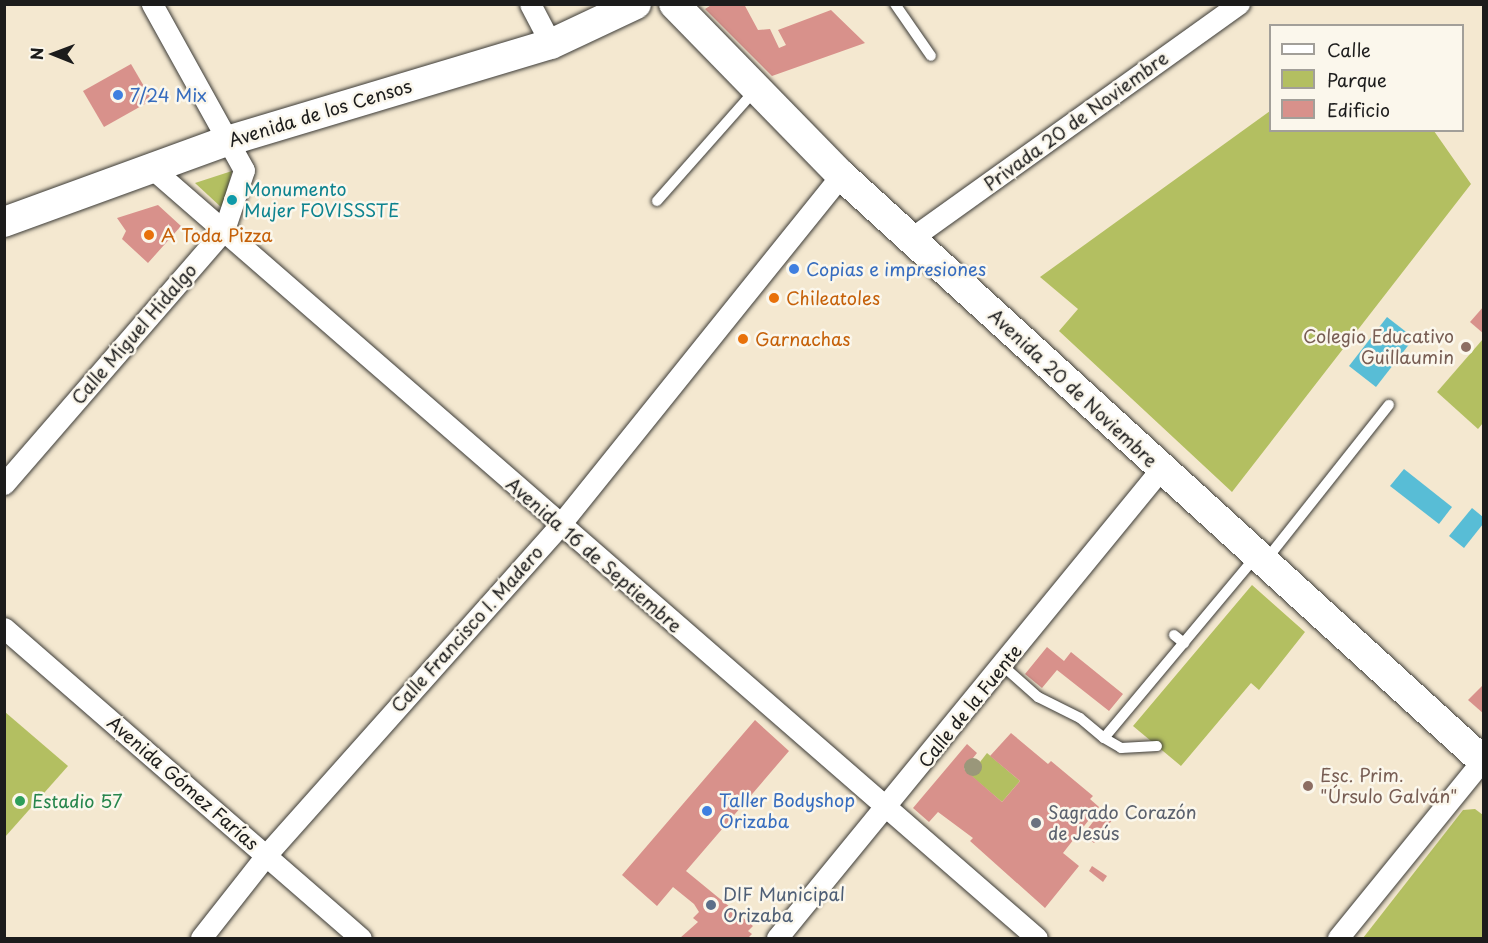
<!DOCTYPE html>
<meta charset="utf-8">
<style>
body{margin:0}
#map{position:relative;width:1488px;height:943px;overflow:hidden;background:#f4e8d0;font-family:"Playpen Sans",sans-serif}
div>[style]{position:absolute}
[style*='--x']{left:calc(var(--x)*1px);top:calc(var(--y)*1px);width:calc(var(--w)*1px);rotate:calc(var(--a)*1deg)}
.green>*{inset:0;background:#b3bf61}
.water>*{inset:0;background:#58bdd6}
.building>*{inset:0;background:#d8918b}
.roads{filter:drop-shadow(0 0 2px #3c3b37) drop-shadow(0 0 2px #3c3b37)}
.lane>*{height:10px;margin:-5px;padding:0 5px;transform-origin:5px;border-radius:5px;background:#fff}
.street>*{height:21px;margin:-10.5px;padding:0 10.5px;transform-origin:10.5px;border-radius:10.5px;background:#fff}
.secondary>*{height:30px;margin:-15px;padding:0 15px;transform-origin:15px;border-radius:15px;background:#fff}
.trees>*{width:18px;height:18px;margin:-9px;border-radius:50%;background:#9a977a}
.dots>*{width:16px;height:16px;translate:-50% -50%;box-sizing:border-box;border:3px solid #fbf7ec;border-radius:50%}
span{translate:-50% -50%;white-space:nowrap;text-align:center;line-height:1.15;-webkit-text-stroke:5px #fbf7ec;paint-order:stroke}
.shop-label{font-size:18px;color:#366cbe}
.left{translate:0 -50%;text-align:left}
.street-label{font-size:18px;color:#1c1c1c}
.culture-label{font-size:18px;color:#0d838f}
.food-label{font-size:18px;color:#c56008}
.education-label{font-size:18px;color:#785e54}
.right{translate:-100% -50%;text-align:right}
.leisure-label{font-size:18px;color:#27864d}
.worship-label{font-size:18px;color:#5b616d}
.service-label{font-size:18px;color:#4e5e75}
.frame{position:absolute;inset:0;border:6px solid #1c1c1c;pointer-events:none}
.legend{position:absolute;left:1269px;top:24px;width:195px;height:108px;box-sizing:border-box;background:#fbf7ec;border:2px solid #a29f99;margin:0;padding:8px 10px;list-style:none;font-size:18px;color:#1c1c1c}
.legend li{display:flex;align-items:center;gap:12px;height:30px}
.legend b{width:30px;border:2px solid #a29f99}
.north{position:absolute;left:24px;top:24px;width:60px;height:60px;-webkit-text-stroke:4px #fbf7ec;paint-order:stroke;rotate:271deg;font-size:16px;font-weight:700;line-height:24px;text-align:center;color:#1c1c1c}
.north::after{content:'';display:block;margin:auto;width:21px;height:27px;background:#1c1c1c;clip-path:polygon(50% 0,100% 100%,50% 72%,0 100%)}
</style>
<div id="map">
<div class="green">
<div style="clip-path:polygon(1270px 111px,1270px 130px,1434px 131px,1471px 184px,1232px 492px,1059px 331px,1078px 309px,1040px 277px)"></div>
<div style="clip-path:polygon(232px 171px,222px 208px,195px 183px)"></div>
<div style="clip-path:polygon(1483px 339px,1483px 423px,1478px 429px,1437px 392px)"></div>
<div style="clip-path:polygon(1252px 585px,1305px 632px,1259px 690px,1251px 683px,1181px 766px,1133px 726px)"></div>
<div style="clip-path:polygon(5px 712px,68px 766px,5px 837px)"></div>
<div style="clip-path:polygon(987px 753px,1020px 781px,1002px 802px,970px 775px)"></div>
<div style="clip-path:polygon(1475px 809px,1483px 815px,1483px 938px,1363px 938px,1463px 810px)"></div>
</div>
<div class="water">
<div style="clip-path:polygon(1387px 317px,1414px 338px,1376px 387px,1349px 366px)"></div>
<div style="clip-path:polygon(1404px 469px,1452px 507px,1439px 524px,1390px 486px)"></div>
<div style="clip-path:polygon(1472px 508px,1483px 517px,1483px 524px,1464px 548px,1449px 536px)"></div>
</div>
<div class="building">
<div style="clip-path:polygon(713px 4px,744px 4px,758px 30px,770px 29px,779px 48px,786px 45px,778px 30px,831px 10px,865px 43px,772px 76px,705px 9px)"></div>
<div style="clip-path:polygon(131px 64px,152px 100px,104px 127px,83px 91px)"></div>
<div style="clip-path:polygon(158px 205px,181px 226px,148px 263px,122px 239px,126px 231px,117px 218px)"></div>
<div style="clip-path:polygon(1484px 306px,1484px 334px,1470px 322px)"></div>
<div style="clip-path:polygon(1047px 647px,1064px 661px,1071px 652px,1123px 694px,1109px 711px,1057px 670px,1042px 688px,1025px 674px)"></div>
<div style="clip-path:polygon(1484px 684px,1484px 714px,1468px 700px)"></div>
<div style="clip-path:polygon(755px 720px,789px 751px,686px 871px,753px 926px,748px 931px,752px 934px,748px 938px,680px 938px,698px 922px,693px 918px,699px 912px,694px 904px,673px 887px,657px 906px,622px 875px)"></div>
<div style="clip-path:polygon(1011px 733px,1048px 764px,1051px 761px,1093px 796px,1090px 799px,1099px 807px,1063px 853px,1079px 866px,1045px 908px,970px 841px,973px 838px,938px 812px,929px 822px,913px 808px,967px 744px,977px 753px,964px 769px,1002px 802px,1020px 781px,990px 756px)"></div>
<div style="clip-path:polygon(1102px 810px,1113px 819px,1094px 843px,1083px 835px)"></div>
<div style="clip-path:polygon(1092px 866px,1107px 876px,1103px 882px,1089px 871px)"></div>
</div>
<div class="roads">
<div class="lane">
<div style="--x:895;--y:4;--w:63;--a:55.3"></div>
<div style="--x:657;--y:201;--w:149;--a:-48.5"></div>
<div style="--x:1266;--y:560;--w:198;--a:-51.6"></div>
<div style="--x:1174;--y:635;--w:13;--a:39"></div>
<div style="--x:1003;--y:666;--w:47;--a:41.5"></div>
<div style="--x:1038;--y:697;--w:47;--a:26.6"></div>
<div style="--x:1080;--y:718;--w:31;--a:40"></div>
<div style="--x:1104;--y:738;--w:237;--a:-50.1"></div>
<div style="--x:1104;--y:738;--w:20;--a:30"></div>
<div style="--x:1121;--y:748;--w:36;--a:-3"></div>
</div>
<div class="street">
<div style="--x:530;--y:4;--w:45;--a:62.3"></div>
<div style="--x:154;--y:170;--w:1170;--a:41.02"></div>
<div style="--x:913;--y:237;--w:401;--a:-35.6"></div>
<div style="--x:4;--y:484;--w:336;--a:-49.1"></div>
<div style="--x:224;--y:230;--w:63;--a:-71.6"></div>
<div style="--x:244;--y:170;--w:190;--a:-119"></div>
<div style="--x:4;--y:628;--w:473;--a:41"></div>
<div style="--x:201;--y:938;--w:107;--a:-51.8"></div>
<div style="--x:267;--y:854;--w:439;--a:-48.3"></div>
<div style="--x:559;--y:526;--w:450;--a:-51.2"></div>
<div style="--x:777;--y:938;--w:605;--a:-50.7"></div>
<div style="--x:1338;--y:938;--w:228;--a:-50.9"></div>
</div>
<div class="secondary">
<div style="--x:674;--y:4;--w:239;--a:45.7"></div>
<div style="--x:841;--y:175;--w:871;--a:42.39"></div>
<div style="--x:4;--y:222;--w:237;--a:-20"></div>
<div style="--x:227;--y:141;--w:338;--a:-16.7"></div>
<div style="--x:551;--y:44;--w:94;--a:-25.2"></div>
</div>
</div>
<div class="trees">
<div style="left:973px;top:767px"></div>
</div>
<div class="dots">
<div style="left:118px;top:95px;background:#3f7fe0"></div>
<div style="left:232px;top:200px;background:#0f9aa8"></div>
<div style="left:149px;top:235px;background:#e8710a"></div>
<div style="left:794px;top:269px;background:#3f7fe0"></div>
<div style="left:774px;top:298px;background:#e8710a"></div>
<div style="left:743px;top:339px;background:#e8710a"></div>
<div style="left:1466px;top:347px;background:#8d6e63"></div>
<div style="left:1308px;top:786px;background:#8d6e63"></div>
<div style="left:20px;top:801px;background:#2e9e5b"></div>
<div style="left:707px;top:811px;background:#3f7fe0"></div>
<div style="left:1036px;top:823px;background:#6b7280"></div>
<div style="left:711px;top:905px;background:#5c6f8a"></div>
</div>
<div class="shop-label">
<span class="left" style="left:130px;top:95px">7/24 Mix</span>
<span class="left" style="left:806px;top:269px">Copias e impresiones</span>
<span class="left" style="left:719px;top:811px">Taller Bodyshop<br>Orizaba</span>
</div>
<div class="street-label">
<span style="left:320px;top:113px;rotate:-17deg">Avenida de los Censos</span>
<span style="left:1076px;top:121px;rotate:-36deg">Privada 20 de Noviembre</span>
<span style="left:134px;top:334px;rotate:-49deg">Calle Miguel Hidalgo</span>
<span style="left:1073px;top:388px;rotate:43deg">Avenida 20 de Noviembre</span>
<span style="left:594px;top:555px;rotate:41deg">Avenida 16 de Septiembre</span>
<span style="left:467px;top:629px;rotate:-48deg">Calle Francisco I. Madero</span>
<span style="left:970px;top:706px;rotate:-51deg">Calle de la Fuente</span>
<span style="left:183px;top:783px;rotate:41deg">Avenida Gómez Farías</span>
</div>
<div class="culture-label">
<span class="left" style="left:244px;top:200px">Monumento<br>Mujer FOVISSSTE</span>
</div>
<div class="food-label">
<span class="left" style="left:161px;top:235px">A Toda Pizza</span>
<span class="left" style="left:786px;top:298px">Chileatoles</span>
<span class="left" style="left:755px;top:339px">Garnachas</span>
</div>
<div class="education-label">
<span class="right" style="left:1454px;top:347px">Colegio Educativo<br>Guillaumin</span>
<span class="left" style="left:1320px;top:786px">Esc. Prim.<br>"Úrsulo Galván"</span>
</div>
<div class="leisure-label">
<span class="left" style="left:32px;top:801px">Estadio 57</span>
</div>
<div class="worship-label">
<span class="left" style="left:1048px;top:823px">Sagrado Corazón<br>de Jesús</span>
</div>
<div class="service-label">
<span class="left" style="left:723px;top:905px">DIF Municipal<br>Orizaba</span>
</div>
<div class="frame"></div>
<ul class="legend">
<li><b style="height:8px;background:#fff"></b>Calle</li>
<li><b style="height:16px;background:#b3bf61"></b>Parque</li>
<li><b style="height:16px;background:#d8918b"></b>Edificio</li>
</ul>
<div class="north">N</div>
</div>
